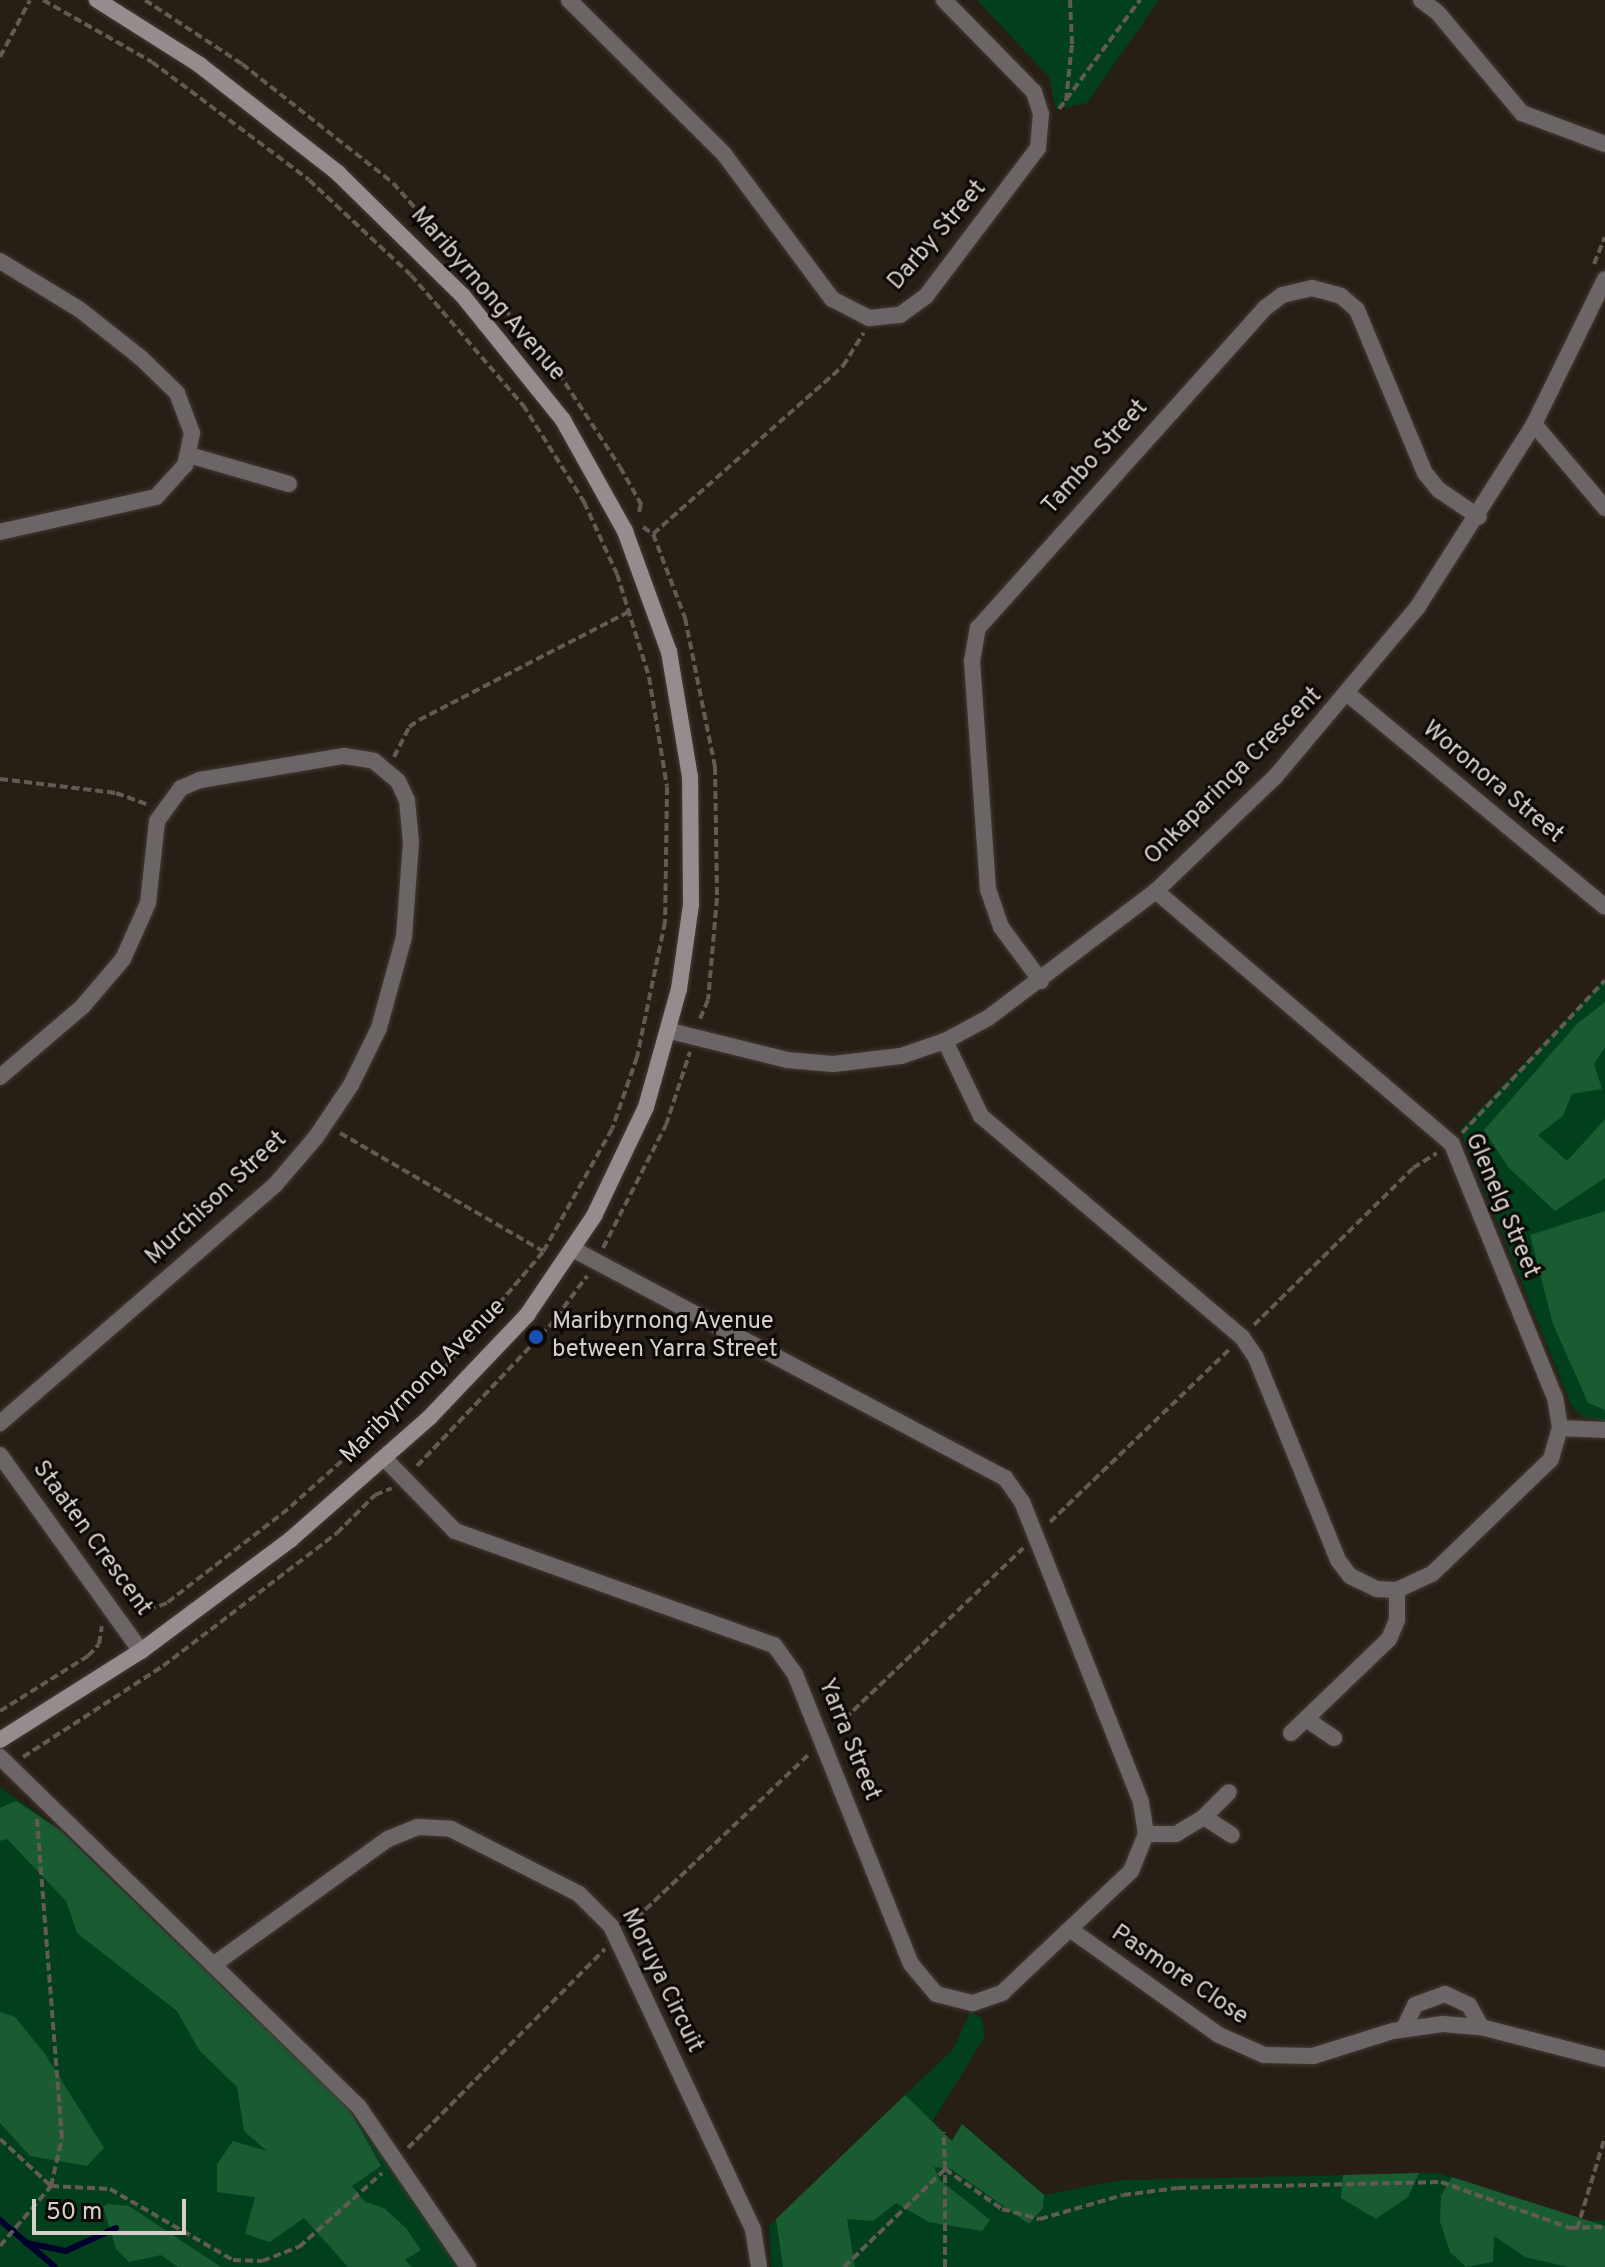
<!DOCTYPE html>
<style>
body{margin:0}
#map{position:relative;width:1605px;height:2267px;overflow:hidden;background:#271e16;font-family:Overpass,sans-serif}
div>[style]{position:absolute}
[style*='--x']{left:calc(var(--x)*1px);top:calc(var(--y)*1px);width:calc(var(--w)*1px);rotate:calc(var(--a)*1deg)}
.green>*{inset:0;background:#023f1d}
.forest>*{inset:0;background:#195c32}
.stream>*{height:6px;margin:-3px;padding:0 3px;transform-origin:3px;border-radius:3px;background:#00002d}
.path>*{height:4px;margin-top:-2px;transform-origin:0;background:repeating-linear-gradient(90deg,#625a53 0 8px,transparent 0 12px)}
.roads{filter:drop-shadow(0 0 2px #433a33) drop-shadow(0 0 2px #433a33)}
.street>*{height:16px;margin:-8px;padding:0 8px;transform-origin:8px;border-radius:8px;background:#6c6565}
.secondary>*{height:16px;margin:-8px;padding:0 8px;transform-origin:8px;border-radius:8px;background:#978c8d}
.dots>*{width:22px;height:22px;translate:-50% -50%;box-sizing:border-box;border:4px solid #0d0906;border-radius:50%}
span{translate:-50% -50%;white-space:nowrap;text-align:center;line-height:1.15;-webkit-text-stroke:6px #0d0906;paint-order:stroke}
.street-label{font-size:24px;color:#d6d0cb}
.poi-label{font-size:24px;color:#d6d0cb}
.left{translate:0 -50%;text-align:left}
.scale{position:absolute;left:32px;top:2199px;width:154px;height:36px;box-sizing:border-box;border:4px solid #d6d0cb;border-top:0;padding-left:10px;font-size:24px;line-height:28px;white-space:nowrap;color:#d6d0cb;-webkit-text-stroke:6px #0d0906;paint-order:stroke}
</style>
<div id="map">
<div class="green">
<div style="clip-path:polygon(977px 0,1159px 0,1087px 103px,1056px 109px,1049px 77px)"></div>
<div style="clip-path:polygon(1605px 979px,1605px 1421px,1582px 1417px,1572px 1407px,1460px 1130px)"></div>
<div style="clip-path:polygon(0 1787px,60px 1830px,349px 2109px,457px 2267px,0 2267px)"></div>
<div style="clip-path:polygon(970px 2012px,982px 2018px,985px 2036px,933px 2121px,952px 2141px,962px 2124px,1044px 2195px,1120px 2180px,1438px 2173px,1578px 2221px,1605px 2220px,1605px 2267px,771px 2267px,769px 2226px,953px 2049px)"></div>
</div>
<div class="forest">
<div style="clip-path:polygon(1605px 1002px,1605px 1047px,1594px 1064px,1602px 1089px,1572px 1094px,1563px 1116px,1538px 1135px,1567px 1161px,1605px 1119px,1605px 1178px,1555px 1211px,1508px 1167px,1484px 1130px,1577px 1024px)"></div>
<div style="clip-path:polygon(1605px 1211px,1605px 1410px,1588px 1403px,1553px 1324px,1530px 1235px)"></div>
<div style="clip-path:polygon(16px 1801px,60px 1830px,349px 2109px,381px 2166px,352px 2186px,365px 2202px,384px 2208px,406px 2228px,421px 2250px,405px 2260px,412px 2267px,348px 2267px,304px 2218px,270px 2242px,245px 2234px,255px 2197px,217px 2192px,217px 2164px,233px 2141px,267px 2151px,244px 2131px,237px 2087px,199px 2050px,177px 2011px,77px 1933px,66px 1901px,7px 1839px,0 1841px,0 1808px)"></div>
<div style="clip-path:polygon(0 2012px,15px 2017px,45px 2054px,104px 2148px,87px 2166px,30px 2156px,0 2123px)"></div>
<div style="clip-path:polygon(905px 2095px,952px 2141px,962px 2124px,1044px 2195px,1043px 2208px,1029px 2224px,951px 2169px,934px 2167px,940px 2180px,990px 2220px,982px 2231px,929px 2222px,896px 2203px,873px 2221px,847px 2219px,855px 2267px,783px 2267px,776px 2219px)"></div>
<div style="clip-path:polygon(1419px 2173px,1408px 2197px,1376px 2219px,1341px 2198px,1343px 2175px)"></div>
<div style="clip-path:polygon(1452px 2177px,1605px 2226px,1605px 2267px,1568px 2267px,1525px 2257px,1494px 2236px,1493px 2262px,1466px 2267px,1450px 2252px,1440px 2221px,1441px 2196px)"></div>
<div style="clip-path:polygon(107px 2204px,129px 2206px,221px 2267px,178px 2267px,161px 2255px,129px 2262px,116px 2249px,103px 2207px)"></div>
</div>
<div class="stream">
<div style="--x:0;--y:2220;--w:72;--a:40.5"></div>
<div style="--x:26;--y:2243;--w:41;--a:11.3"></div>
<div style="--x:66;--y:2251;--w:55;--a:-24.7"></div>
</div>
<div class="path">
<div style="--x:43;--y:0;--w:125;--a:29.6"></div>
<div style="--x:152;--y:62;--w:196;--a:36.9"></div>
<div style="--x:309;--y:180;--w:139;--a:43"></div>
<div style="--x:411;--y:275;--w:172;--a:49.3"></div>
<div style="--x:523;--y:405;--w:115;--a:57.8"></div>
<div style="--x:584;--y:502;--w:79;--a:65.4"></div>
<div style="--x:617;--y:574;--w:108;--a:72.7"></div>
<div style="--x:649;--y:677;--w:111;--a:80.7"></div>
<div style="--x:667;--y:787;--w:135;--a:90.8"></div>
<div style="--x:665;--y:922;--w:138;--a:101.7"></div>
<div style="--x:637;--y:1057;--w:76;--a:109.1"></div>
<div style="--x:612;--y:1129;--w:141;--a:119.3"></div>
<div style="--x:543;--y:1252;--w:159;--a:130.4"></div>
<div style="--x:440;--y:1373;--w:204;--a:138.2"></div>
<div style="--x:288;--y:1509;--w:153;--a:142.2"></div>
<div style="--x:167;--y:1603;--w:17;--a:159"></div>
<div style="--x:151;--y:1609;--w:22;--a:-175"></div>
<div style="--x:145;--y:0;--w:116;--a:33.4"></div>
<div style="--x:242;--y:64;--w:192;--a:38.2"></div>
<div style="--x:393;--y:183;--w:240;--a:48.5"></div>
<div style="--x:552;--y:363;--w:124;--a:56.8"></div>
<div style="--x:620;--y:467;--w:43;--a:60.4"></div>
<div style="--x:641;--y:504;--w:11;--a:105"></div>
<div style="--x:0;--y:57;--w:64;--a:-62.2"></div>
<div style="--x:1066;--y:101;--w:57;--a:-84"></div>
<div style="--x:1072;--y:44;--w:44;--a:-92.6"></div>
<div style="--x:1059;--y:109;--w:136;--a:-53.4"></div>
<div style="--x:1594;--y:264;--w:29;--a:-68"></div>
<div style="--x:643;--y:527;--w:12;--a:35"></div>
<div style="--x:653;--y:534;--w:90;--a:69.1"></div>
<div style="--x:685;--y:618;--w:152;--a:78.6"></div>
<div style="--x:715;--y:767;--w:131;--a:89.1"></div>
<div style="--x:717;--y:898;--w:102;--a:95"></div>
<div style="--x:708;--y:1000;--w:23;--a:113"></div>
<div style="--x:653;--y:534;--w:254;--a:-41.5"></div>
<div style="--x:843;--y:366;--w:39;--a:-58"></div>
<div style="--x:394;--y:757;--w:34;--a:-63"></div>
<div style="--x:409;--y:727;--w:12;--a:-35"></div>
<div style="--x:419;--y:720;--w:235;--a:-27.3"></div>
<div style="--x:0;--y:779;--w:117;--a:6.9"></div>
<div style="--x:116;--y:793;--w:33;--a:20"></div>
<div style="--x:340;--y:1133;--w:235;--a:30.2"></div>
<div style="--x:1462;--y:1133;--w:209;--a:-46.9"></div>
<div style="--x:603;--y:1248;--w:138;--a:-62.9"></div>
<div style="--x:666;--y:1125;--w:77;--a:-71.8"></div>
<div style="--x:1254;--y:1325;--w:223;--a:-44.6"></div>
<div style="--x:1413;--y:1168;--w:28;--a:-32"></div>
<div style="--x:417;--y:1466;--w:192;--a:-46.5"></div>
<div style="--x:549;--y:1327;--w:64;--a:-53.3"></div>
<div style="--x:1050;--y:1522;--w:251;--a:-43.9"></div>
<div style="--x:0;--y:1711;--w:104;--a:-32"></div>
<div style="--x:88;--y:1656;--w:16;--a:-47"></div>
<div style="--x:99;--y:1644;--w:18;--a:-81"></div>
<div style="--x:836;--y:1727;--w:259;--a:-43.7"></div>
<div style="--x:23;--y:1757;--w:167;--a:-33"></div>
<div style="--x:163;--y:1666;--w:219;--a:-37.4"></div>
<div style="--x:337;--y:1533;--w:54;--a:-45"></div>
<div style="--x:375;--y:1495;--w:18;--a:-22"></div>
<div style="--x:628;--y:1926;--w:251;--a:-43.5"></div>
<div style="--x:0;--y:2139;--w:69;--a:42.7"></div>
<div style="--x:51;--y:2186;--w:59;--a:2.9"></div>
<div style="--x:110;--y:2189;--w:142;--a:30"></div>
<div style="--x:233;--y:2260;--w:29;--a:2"></div>
<div style="--x:262;--y:2261;--w:40;--a:-21"></div>
<div style="--x:299;--y:2247;--w:111;--a:-41.7"></div>
<div style="--x:408;--y:2148;--w:280;--a:-45.3"></div>
<div style="--x:945;--y:2169;--w:70;--a:35.1"></div>
<div style="--x:1002;--y:2209;--w:39;--a:15"></div>
<div style="--x:1040;--y:2219;--w:86;--a:-16.1"></div>
<div style="--x:1123;--y:2195;--w:55;--a:-7.3"></div>
<div style="--x:1178;--y:2188;--w:263;--a:-1.3"></div>
<div style="--x:1441;--y:2182;--w:137;--a:19.6"></div>
<div style="--x:1570;--y:2228;--w:35;--a:-2"></div>
<div style="--x:1577;--y:2229;--w:96;--a:-73.1"></div>
<div style="--x:0;--y:2246;--w:79;--a:-49.6"></div>
<div style="--x:51;--y:2186;--w:49;--a:-77.1"></div>
<div style="--x:62;--y:2138;--w:320;--a:-94.5"></div>
<div style="--x:844;--y:2267;--w:141;--a:-44.1"></div>
<div style="--x:945;--y:2169;--w:37;--a:-92"></div>
<div style="--x:945;--y:2267;--w:98;--a:-90"></div>
</div>
<div class="roads">
<div class="street">
<div style="--x:569;--y:0;--w:218;--a:44.8"></div>
<div style="--x:724;--y:154;--w:181;--a:53.3"></div>
<div style="--x:832;--y:299;--w:42;--a:27.2"></div>
<div style="--x:869;--y:318;--w:31;--a:-6"></div>
<div style="--x:900;--y:315;--w:32;--a:-36"></div>
<div style="--x:926;--y:296;--w:186;--a:-52.9"></div>
<div style="--x:1038;--y:148;--w:34;--a:-85"></div>
<div style="--x:1041;--y:114;--w:23;--a:-108"></div>
<div style="--x:1034;--y:92;--w:129;--a:-134.4"></div>
<div style="--x:1421;--y:0;--w:21;--a:37"></div>
<div style="--x:1438;--y:13;--w:131;--a:50"></div>
<div style="--x:1522;--y:113;--w:89;--a:20.5"></div>
<div style="--x:0;--y:261;--w:92;--a:31.3"></div>
<div style="--x:79;--y:309;--w:79;--a:38.3"></div>
<div style="--x:141;--y:358;--w:50;--a:44.2"></div>
<div style="--x:177;--y:393;--w:43;--a:69.4"></div>
<div style="--x:192;--y:433;--w:33;--a:102"></div>
<div style="--x:185;--y:465;--w:43;--a:132.2"></div>
<div style="--x:156;--y:497;--w:160;--a:167.4"></div>
<div style="--x:1534;--y:424;--w:110;--a:49.8"></div>
<div style="--x:189;--y:455;--w:104;--a:16.2"></div>
<div style="--x:1349;--y:695;--w:332;--a:39.6"></div>
<div style="--x:1041;--y:981;--w:67;--a:-126.5"></div>
<div style="--x:1001;--y:927;--w:39;--a:-109"></div>
<div style="--x:988;--y:890;--w:230;--a:-94"></div>
<div style="--x:972;--y:661;--w:34;--a:-80"></div>
<div style="--x:978;--y:628;--w:430;--a:-48.1"></div>
<div style="--x:1265;--y:308;--w:21;--a:-37"></div>
<div style="--x:1282;--y:295;--w:31;--a:-13"></div>
<div style="--x:1312;--y:288;--w:30;--a:15"></div>
<div style="--x:1341;--y:296;--w:21;--a:41"></div>
<div style="--x:1357;--y:310;--w:177;--a:67.4"></div>
<div style="--x:1425;--y:473;--w:22;--a:51"></div>
<div style="--x:1439;--y:490;--w:48;--a:34"></div>
<div style="--x:670;--y:1031;--w:121;--a:13.9"></div>
<div style="--x:787;--y:1060;--w:46;--a:5"></div>
<div style="--x:833;--y:1064;--w:68;--a:-6.7"></div>
<div style="--x:901;--y:1056;--w:46;--a:-18.8"></div>
<div style="--x:945;--y:1041;--w:49;--a:-28.1"></div>
<div style="--x:988;--y:1018;--w:211;--a:-37.1"></div>
<div style="--x:1156;--y:891;--w:165;--a:-43.8"></div>
<div style="--x:1275;--y:777;--w:221;--a:-50"></div>
<div style="--x:1417;--y:608;--w:218;--a:-57.5"></div>
<div style="--x:1534;--y:424;--w:161;--a:-63.9"></div>
<div style="--x:945;--y:1041;--w:83;--a:64.4"></div>
<div style="--x:981;--y:1116;--w:342;--a:40.3"></div>
<div style="--x:1242;--y:1337;--w:25;--a:56"></div>
<div style="--x:1256;--y:1358;--w:218;--a:67.9"></div>
<div style="--x:1338;--y:1560;--w:20;--a:53"></div>
<div style="--x:1350;--y:1576;--w:30;--a:26"></div>
<div style="--x:1377;--y:1589;--w:20;--a:3"></div>
<div style="--x:1397;--y:1590;--w:38;--a:-25"></div>
<div style="--x:1432;--y:1574;--w:165;--a:-44"></div>
<div style="--x:1551;--y:1459;--w:32;--a:-74"></div>
<div style="--x:1560;--y:1428;--w:30;--a:-99"></div>
<div style="--x:1555;--y:1398;--w:274;--a:-112.1"></div>
<div style="--x:1452;--y:1144;--w:389;--a:-139.5"></div>
<div style="--x:0;--y:1077;--w:109;--a:-40.5"></div>
<div style="--x:83;--y:1006;--w:62;--a:-49.6"></div>
<div style="--x:123;--y:959;--w:61;--a:-65.9"></div>
<div style="--x:148;--y:903;--w:82;--a:-83.7"></div>
<div style="--x:157;--y:821;--w:41;--a:-54"></div>
<div style="--x:181;--y:788;--w:21;--a:-23"></div>
<div style="--x:200;--y:780;--w:146;--a:-9.5"></div>
<div style="--x:344;--y:756;--w:30;--a:9"></div>
<div style="--x:374;--y:761;--w:31;--a:40"></div>
<div style="--x:398;--y:781;--w:21;--a:65"></div>
<div style="--x:407;--y:800;--w:42;--a:84.6"></div>
<div style="--x:411;--y:842;--w:95;--a:94.2"></div>
<div style="--x:404;--y:937;--w:94;--a:105.4"></div>
<div style="--x:379;--y:1028;--w:64;--a:116.2"></div>
<div style="--x:351;--y:1085;--w:63;--a:123.9"></div>
<div style="--x:316;--y:1137;--w:63;--a:130.5"></div>
<div style="--x:275;--y:1185;--w:364;--a:139.1"></div>
<div style="--x:1560;--y:1428;--w:45;--a:2.5"></div>
<div style="--x:0;--y:1455;--w:241;--a:54.3"></div>
<div style="--x:385;--y:1459;--w:100;--a:45.8"></div>
<div style="--x:455;--y:1531;--w:339;--a:19.7"></div>
<div style="--x:774;--y:1645;--w:36;--a:54"></div>
<div style="--x:795;--y:1674;--w:312;--a:68.2"></div>
<div style="--x:911;--y:1964;--w:39;--a:50"></div>
<div style="--x:936;--y:1994;--w:38;--a:14"></div>
<div style="--x:973;--y:2003;--w:31;--a:-19"></div>
<div style="--x:1002;--y:1993;--w:178;--a:-43.4"></div>
<div style="--x:1131;--y:1871;--w:40;--a:-68"></div>
<div style="--x:1146;--y:1834;--w:32;--a:-99"></div>
<div style="--x:1141;--y:1802;--w:323;--a:-111.6"></div>
<div style="--x:1022;--y:1502;--w:29;--a:-125"></div>
<div style="--x:1005;--y:1478;--w:488;--a:-152.1"></div>
<div style="--x:1306;--y:1719;--w:34;--a:34"></div>
<div style="--x:1291;--y:1733;--w:136;--a:-43.8"></div>
<div style="--x:1389;--y:1639;--w:21;--a:-67"></div>
<div style="--x:1397;--y:1620;--w:30;--a:-90"></div>
<div style="--x:0;--y:1757;--w:501;--a:44.27"></div>
<div style="--x:359;--y:2107;--w:194;--a:55.7"></div>
<div style="--x:1204;--y:1817;--w:35;--a:-45"></div>
<div style="--x:1146;--y:1834;--w:30;--a:0"></div>
<div style="--x:1176;--y:1834;--w:33;--a:-31"></div>
<div style="--x:1204;--y:1817;--w:33;--a:33"></div>
<div style="--x:1071;--y:1930;--w:181;--a:35.4"></div>
<div style="--x:1219;--y:2035;--w:49;--a:24"></div>
<div style="--x:1264;--y:2055;--w:49;--a:1.2"></div>
<div style="--x:1313;--y:2056;--w:84;--a:-17.4"></div>
<div style="--x:1393;--y:2031;--w:50;--a:-8"></div>
<div style="--x:1443;--y:2024;--w:38;--a:5"></div>
<div style="--x:1481;--y:2027;--w:128;--a:14.5"></div>
<div style="--x:213;--y:1965;--w:216;--a:-35.8"></div>
<div style="--x:388;--y:1839;--w:32;--a:-22"></div>
<div style="--x:418;--y:1827;--w:33;--a:3"></div>
<div style="--x:451;--y:1829;--w:144;--a:26.9"></div>
<div style="--x:579;--y:1894;--w:45;--a:45"></div>
<div style="--x:611;--y:1926;--w:335;--a:64.9"></div>
<div style="--x:753;--y:2229;--w:38;--a:81"></div>
<div style="--x:1404;--y:2028;--w:25;--a:-64"></div>
<div style="--x:1415;--y:2005;--w:32;--a:-20"></div>
<div style="--x:1445;--y:1994;--w:26;--a:25"></div>
<div style="--x:1469;--y:2005;--w:25;--a:61"></div>
</div>
<div class="secondary">
<div style="--x:0;--y:1740;--w:167;--a:-32.3"></div>
<div style="--x:141;--y:1651;--w:186;--a:-36.7"></div>
<div style="--x:290;--y:1540;--w:186;--a:-41.3"></div>
<div style="--x:430;--y:1417;--w:141;--a:-46.4"></div>
<div style="--x:527;--y:1315;--w:120;--a:-55.9"></div>
<div style="--x:594;--y:1216;--w:121;--a:-64.5"></div>
<div style="--x:646;--y:1107;--w:123;--a:-74.4"></div>
<div style="--x:679;--y:989;--w:85;--a:-81.9"></div>
<div style="--x:691;--y:905;--w:128;--a:-90.4"></div>
<div style="--x:690;--y:777;--w:127;--a:-99.5"></div>
<div style="--x:669;--y:652;--w:129;--a:-110"></div>
<div style="--x:625;--y:531;--w:127;--a:-119.2"></div>
<div style="--x:563;--y:420;--w:159;--a:-128.9"></div>
<div style="--x:463;--y:296;--w:175;--a:-135.5"></div>
<div style="--x:338;--y:173;--w:175;--a:-142"></div>
<div style="--x:200;--y:65;--w:122;--a:-147.7"></div>
</div>
</div>
<div class="dots">
<div style="left:536px;top:1337px;background:#1a4fb4"></div>
</div>
<div class="street-label">
<span style="left:938px;top:236px;rotate:-49deg">Darby Street</span>
<span style="left:487px;top:295px;rotate:49deg">Maribyrnong Avenue</span>
<span style="left:1096px;top:458px;rotate:-48deg">Tambo Street</span>
<span style="left:1234px;top:777px;rotate:-45deg">Onkaparinga Crescent</span>
<span style="left:1492px;top:783px;rotate:40deg">Woronora Street</span>
<span style="left:217px;top:1199px;rotate:-43deg">Murchison Street</span>
<span style="left:1501px;top:1206px;rotate:67deg">Glenelg Street</span>
<span style="left:424px;top:1382px;rotate:-45deg">Maribyrnong Avenue</span>
<span style="left:91px;top:1539px;rotate:54deg">Staaten Crescent</span>
<span style="left:848px;top:1740px;rotate:68deg">Yarra Street</span>
<span style="left:1179px;top:1976px;rotate:34deg">Pasmore Close</span>
<span style="left:661px;top:1981px;rotate:64deg">Moruya Circuit</span>
</div>
<div class="poi-label">
<span class="left" style="left:552px;top:1337px">Maribyrnong Avenue<br>between Yarra Street</span>
</div>
<div class="scale">50 m</div>
</div>
